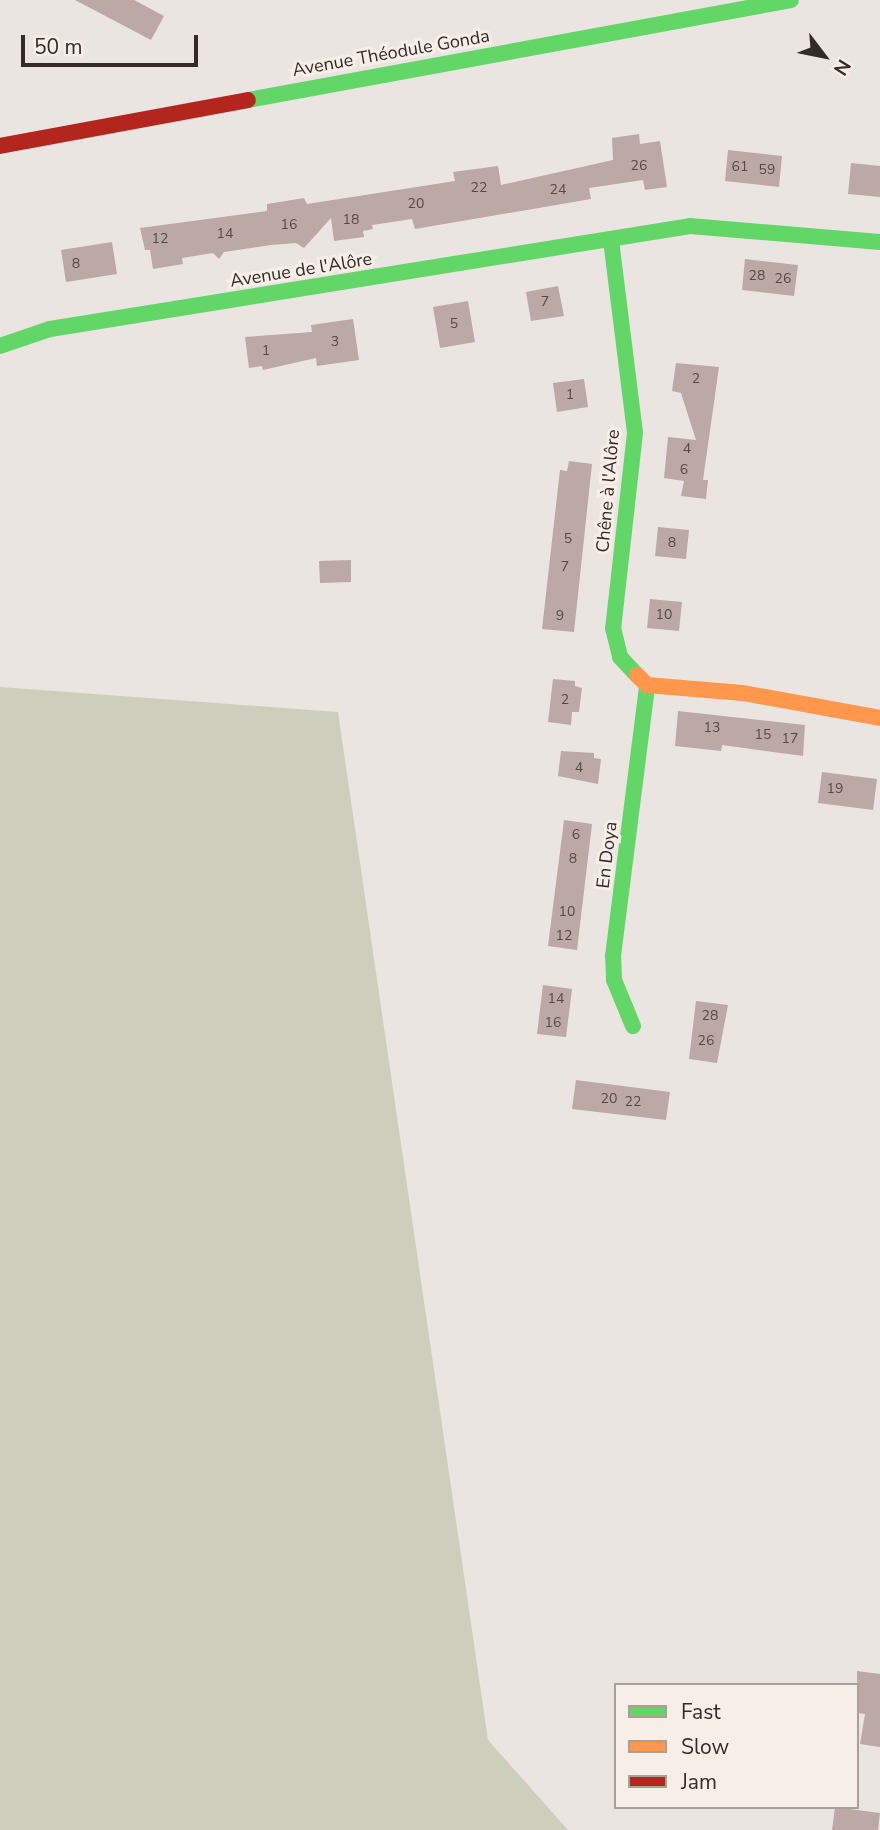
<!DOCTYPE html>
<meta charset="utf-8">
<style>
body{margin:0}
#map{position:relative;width:880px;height:1830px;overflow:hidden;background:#ebe5e1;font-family:"Nunito Sans",sans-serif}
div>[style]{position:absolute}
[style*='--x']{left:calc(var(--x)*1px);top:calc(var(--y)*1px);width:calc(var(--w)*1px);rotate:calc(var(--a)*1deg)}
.green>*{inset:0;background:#cecebc}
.building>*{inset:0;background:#bca8a5}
.fast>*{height:16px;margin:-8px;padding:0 8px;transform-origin:8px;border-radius:8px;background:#63d668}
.slow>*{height:16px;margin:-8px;padding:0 8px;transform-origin:8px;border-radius:8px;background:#ff974d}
.jam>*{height:16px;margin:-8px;padding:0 8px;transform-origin:8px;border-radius:8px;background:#b3261e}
span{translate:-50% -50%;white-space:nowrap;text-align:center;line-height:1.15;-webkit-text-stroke:6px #f7eee8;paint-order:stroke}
.number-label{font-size:14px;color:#564a48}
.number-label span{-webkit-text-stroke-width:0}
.street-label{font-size:18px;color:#342b29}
.legend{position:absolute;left:614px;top:1683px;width:245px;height:126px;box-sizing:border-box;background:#f7eee8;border:2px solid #a9a09c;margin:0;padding:9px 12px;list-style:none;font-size:21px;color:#342b29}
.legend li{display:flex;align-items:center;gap:14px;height:35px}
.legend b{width:35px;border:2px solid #a9a09c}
.north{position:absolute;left:789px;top:21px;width:70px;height:70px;-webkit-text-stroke:5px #f7eee8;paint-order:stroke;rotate:122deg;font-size:19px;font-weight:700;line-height:28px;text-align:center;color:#342b29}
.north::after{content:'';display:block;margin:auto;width:24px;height:32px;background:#342b29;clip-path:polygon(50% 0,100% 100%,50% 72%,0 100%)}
.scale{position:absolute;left:21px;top:35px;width:177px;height:32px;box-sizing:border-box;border:4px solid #342b29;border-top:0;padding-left:9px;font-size:21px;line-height:24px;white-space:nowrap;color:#342b29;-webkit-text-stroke:5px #f7eee8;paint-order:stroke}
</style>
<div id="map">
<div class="green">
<div style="clip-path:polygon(0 687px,338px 712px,488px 1740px,568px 1830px,0 1830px)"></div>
</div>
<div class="building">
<div style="clip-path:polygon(75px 0,134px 0,164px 16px,151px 40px)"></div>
<div style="clip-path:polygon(639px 134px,640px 144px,660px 141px,667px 187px,645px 190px,643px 180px,589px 188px,591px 199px,415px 229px,412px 219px,372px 225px,373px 229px,363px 231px,364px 237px,334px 241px,331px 218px,304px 248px,296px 243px,271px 245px,224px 252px,219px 259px,213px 253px,182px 258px,183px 264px,153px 269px,150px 250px,145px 250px,140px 228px,267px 211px,267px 204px,304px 198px,307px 204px,455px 181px,453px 172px,498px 166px,501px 185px,613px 160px,612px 138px)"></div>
<div style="clip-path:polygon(728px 150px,782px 156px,779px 187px,725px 181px)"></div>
<div style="clip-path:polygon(851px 163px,880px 166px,880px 197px,848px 194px)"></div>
<div style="clip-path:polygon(112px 242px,117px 274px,66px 282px,61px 250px)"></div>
<div style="clip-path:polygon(745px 259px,798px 265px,794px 296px,742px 290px)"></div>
<div style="clip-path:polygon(558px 286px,564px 316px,531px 321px,526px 292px)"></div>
<div style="clip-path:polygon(468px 301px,475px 342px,440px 348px,433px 307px)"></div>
<div style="clip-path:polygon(353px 319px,359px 360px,317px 366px,316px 358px,263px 370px,262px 366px,249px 368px,245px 337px,312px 332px,311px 325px)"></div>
<div style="clip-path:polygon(676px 363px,719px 367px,703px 480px,708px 480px,706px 499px,681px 496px,684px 481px,664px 478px,668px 437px,696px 440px,681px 393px,672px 391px)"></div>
<div style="clip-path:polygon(584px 379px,588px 407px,557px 412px,553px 383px)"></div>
<div style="clip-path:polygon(569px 461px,592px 464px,574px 632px,542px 629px,560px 470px,567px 471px)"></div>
<div style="clip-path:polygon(658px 527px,689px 530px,686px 559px,655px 556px)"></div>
<div style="clip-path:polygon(351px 560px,351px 582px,320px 583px,319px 561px)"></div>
<div style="clip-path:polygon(650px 599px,682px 602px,679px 631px,647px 628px)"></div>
<div style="clip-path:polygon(553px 679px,575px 681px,575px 686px,582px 688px,579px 712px,572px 712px,571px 725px,548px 722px)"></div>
<div style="clip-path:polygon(678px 711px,805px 725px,803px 756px,722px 745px,721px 751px,675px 746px)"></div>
<div style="clip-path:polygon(561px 751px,594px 753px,594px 758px,601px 759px,598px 784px,558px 776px)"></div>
<div style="clip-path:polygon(822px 772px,877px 779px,873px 810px,818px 803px)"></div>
<div style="clip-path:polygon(564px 820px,592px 824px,577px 950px,548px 946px)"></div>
<div style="clip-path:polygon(543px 985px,572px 989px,566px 1037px,537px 1034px)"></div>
<div style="clip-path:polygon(696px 1001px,728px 1005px,717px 1063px,689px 1059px)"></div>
<div style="clip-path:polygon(576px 1080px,670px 1092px,666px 1120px,572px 1109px)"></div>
<div style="clip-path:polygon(857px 1671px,880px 1674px,880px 1747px,860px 1744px,865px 1714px,857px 1713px)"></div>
<div style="clip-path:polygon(835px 1807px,880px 1813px,878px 1830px,832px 1830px)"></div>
</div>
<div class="fast">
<div style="--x:248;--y:100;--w:552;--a:-10.43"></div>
<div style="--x:611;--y:240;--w:194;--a:82.9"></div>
<div style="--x:635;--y:433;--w:196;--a:96.4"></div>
<div style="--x:613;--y:628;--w:30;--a:76"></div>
<div style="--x:620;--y:657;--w:25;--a:47"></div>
<div style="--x:0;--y:346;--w:53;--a:-18.8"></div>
<div style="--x:50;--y:329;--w:648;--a:-9.14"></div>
<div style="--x:690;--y:226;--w:191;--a:4.8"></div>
<div style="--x:633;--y:1026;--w:50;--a:-112.4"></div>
<div style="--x:614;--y:980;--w:24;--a:-92"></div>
<div style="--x:613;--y:956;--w:273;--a:-82.8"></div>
</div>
<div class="slow">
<div style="--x:637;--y:675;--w:14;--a:45"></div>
<div style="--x:647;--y:685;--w:96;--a:4.8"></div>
<div style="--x:743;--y:693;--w:139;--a:10.3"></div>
</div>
<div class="jam">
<div style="--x:0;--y:146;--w:252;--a:-10.5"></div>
</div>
<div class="number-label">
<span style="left:639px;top:166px">26</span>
<span style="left:740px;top:167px">61</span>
<span style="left:767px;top:170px">59</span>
<span style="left:479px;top:188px">22</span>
<span style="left:558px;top:190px">24</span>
<span style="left:416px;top:204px">20</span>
<span style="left:351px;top:220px">18</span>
<span style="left:289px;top:225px">16</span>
<span style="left:225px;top:234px">14</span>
<span style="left:160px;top:239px">12</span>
<span style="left:76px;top:264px">8</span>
<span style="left:757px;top:276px">28</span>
<span style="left:783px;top:279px">26</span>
<span style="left:545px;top:302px">7</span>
<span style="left:454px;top:324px">5</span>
<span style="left:335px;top:342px">3</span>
<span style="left:266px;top:351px">1</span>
<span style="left:696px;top:379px">2</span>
<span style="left:570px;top:395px">1</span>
<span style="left:687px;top:449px">4</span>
<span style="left:684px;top:470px">6</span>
<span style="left:568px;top:539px">5</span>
<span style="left:672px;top:543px">8</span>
<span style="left:565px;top:567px">7</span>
<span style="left:664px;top:615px">10</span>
<span style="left:560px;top:616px">9</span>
<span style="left:565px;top:700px">2</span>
<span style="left:712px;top:728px">13</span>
<span style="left:763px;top:735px">15</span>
<span style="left:790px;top:739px">17</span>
<span style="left:579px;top:768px">4</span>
<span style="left:835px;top:789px">19</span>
<span style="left:576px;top:835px">6</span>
<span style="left:573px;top:859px">8</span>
<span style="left:567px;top:912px">10</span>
<span style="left:564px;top:936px">12</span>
<span style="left:556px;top:999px">14</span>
<span style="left:710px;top:1016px">28</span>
<span style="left:553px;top:1023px">16</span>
<span style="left:706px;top:1041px">26</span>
<span style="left:609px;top:1099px">20</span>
<span style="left:633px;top:1102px">22</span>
</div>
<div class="street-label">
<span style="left:391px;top:53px;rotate:-10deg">Avenue Théodule Gonda</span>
<span style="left:301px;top:270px;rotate:-9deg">Avenue de l'Alôre</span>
<span style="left:608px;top:491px;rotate:-85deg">Chêne à l'Alôre</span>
<span style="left:607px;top:855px;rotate:-83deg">En Doya</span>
</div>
<ul class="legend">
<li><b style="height:9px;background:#63d668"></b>Fast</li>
<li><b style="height:9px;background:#ff974d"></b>Slow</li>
<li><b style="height:9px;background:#b3261e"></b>Jam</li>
</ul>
<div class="north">N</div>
<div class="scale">50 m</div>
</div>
